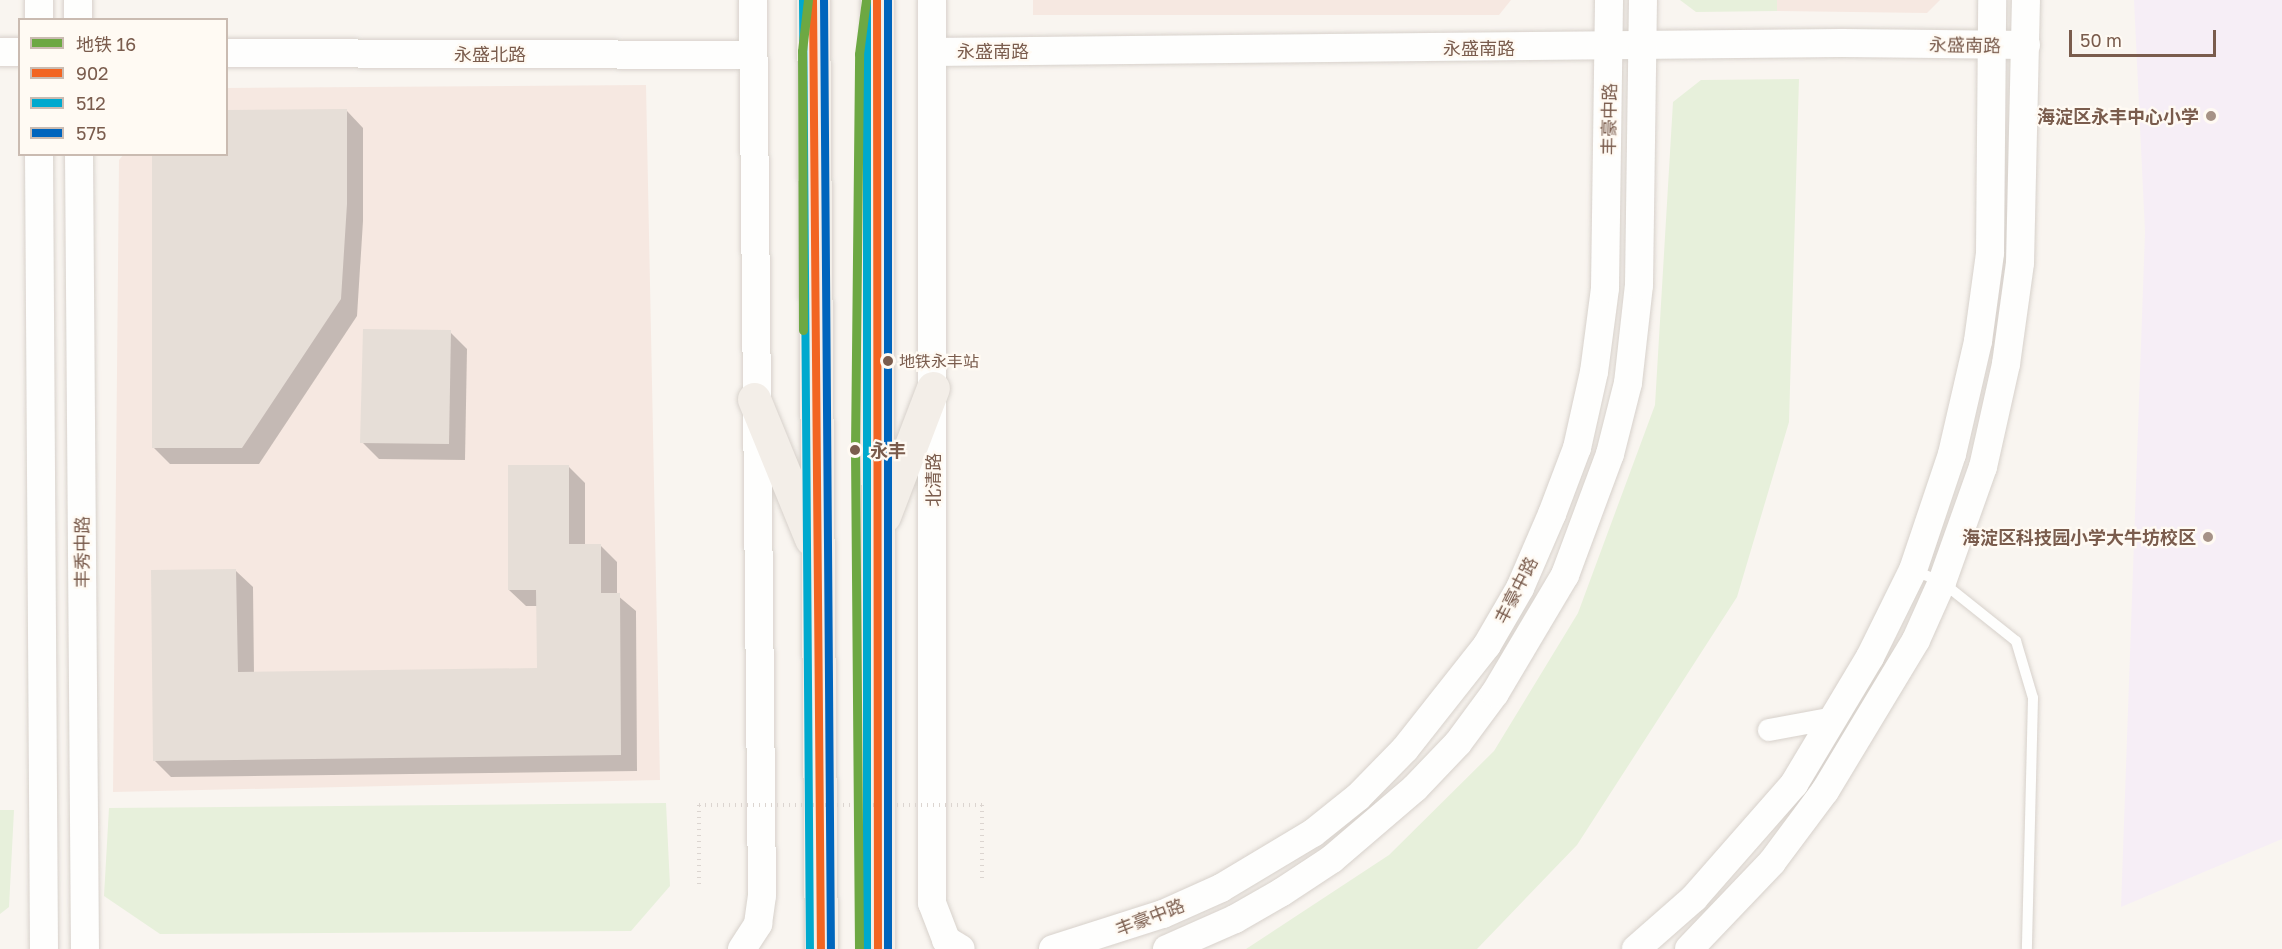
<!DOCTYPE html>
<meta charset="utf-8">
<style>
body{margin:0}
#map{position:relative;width:2282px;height:949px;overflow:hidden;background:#f9f5f0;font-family:"Golos Text","Noto Sans SC",sans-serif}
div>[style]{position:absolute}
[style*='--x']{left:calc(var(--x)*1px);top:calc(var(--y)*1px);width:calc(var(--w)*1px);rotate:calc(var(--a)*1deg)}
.commercial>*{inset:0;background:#f6e8e1}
.education>*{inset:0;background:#f6eef6}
.green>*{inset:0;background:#e7f0db}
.shadow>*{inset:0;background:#0003}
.building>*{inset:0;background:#e6ded7}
.roads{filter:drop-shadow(0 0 2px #d7d1cb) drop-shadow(0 0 2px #d7d1cb)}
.service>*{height:10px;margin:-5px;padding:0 5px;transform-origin:5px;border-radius:5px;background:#fefefd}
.minor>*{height:22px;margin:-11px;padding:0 11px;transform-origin:11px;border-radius:11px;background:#fefefd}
.tertiary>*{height:28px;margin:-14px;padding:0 14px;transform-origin:14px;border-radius:14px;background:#fefefd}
.primary>*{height:33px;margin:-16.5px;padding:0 16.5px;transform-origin:16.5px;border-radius:16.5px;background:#f3eee8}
.path-bridge>*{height:4px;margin-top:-2px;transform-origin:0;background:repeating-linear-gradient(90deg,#dcd5d0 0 1.5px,transparent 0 6px)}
.bus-1>*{height:8px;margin:-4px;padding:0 4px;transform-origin:4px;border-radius:4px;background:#f26522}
.bus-2>*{height:8px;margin:-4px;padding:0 4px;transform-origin:4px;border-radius:4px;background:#00a9ce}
.bus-3>*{height:8px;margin:-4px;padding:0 4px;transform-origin:4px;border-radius:4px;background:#0065bd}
.metro-1>*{height:9px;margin:-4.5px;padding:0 4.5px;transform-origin:4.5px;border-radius:4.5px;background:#6da843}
.dots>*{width:16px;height:16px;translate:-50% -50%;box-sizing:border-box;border:3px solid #fffaf3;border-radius:50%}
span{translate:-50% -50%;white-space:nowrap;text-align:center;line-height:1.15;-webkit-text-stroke:4.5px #fffaf3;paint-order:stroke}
.bus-label{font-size:16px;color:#7a5c4d}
.left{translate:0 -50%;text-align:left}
.street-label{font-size:18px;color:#7a5c4d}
.poi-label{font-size:18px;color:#7a5c4d;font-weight:700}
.right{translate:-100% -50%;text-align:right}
.stop-label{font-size:18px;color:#7a5c4d;font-weight:700}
.legend{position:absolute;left:18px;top:18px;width:210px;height:138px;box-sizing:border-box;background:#fffaf3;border:2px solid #cabbb1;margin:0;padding:8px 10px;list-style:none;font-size:18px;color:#7a5c4d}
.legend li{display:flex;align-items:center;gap:12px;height:30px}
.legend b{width:30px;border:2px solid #cabbb1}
.scale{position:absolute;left:2069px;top:30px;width:147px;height:27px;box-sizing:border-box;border:3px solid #7a5c4d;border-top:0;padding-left:8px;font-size:18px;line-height:21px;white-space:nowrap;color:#7a5c4d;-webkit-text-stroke:4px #fffaf3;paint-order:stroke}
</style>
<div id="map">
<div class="commercial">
<div style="clip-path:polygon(1033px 0,1511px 0,1499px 15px,1033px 15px)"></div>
<div style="clip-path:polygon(1777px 0,1940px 0,1927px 13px,1777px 11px)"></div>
<div style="clip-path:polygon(646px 85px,660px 780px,113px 792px,119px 160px,124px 154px,226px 154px,227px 88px)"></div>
</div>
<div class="education">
<div style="clip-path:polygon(2134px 0,2282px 0,2282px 839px,2121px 907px,2145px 232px)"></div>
</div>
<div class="green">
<div style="clip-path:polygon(1680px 0,1777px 0,1777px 11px,1696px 12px)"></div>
<div style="clip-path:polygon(1799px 79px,1789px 422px,1737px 597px,1577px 845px,1477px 949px,1246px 949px,1389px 855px,1494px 751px,1578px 613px,1655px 405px,1673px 102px,1701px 80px)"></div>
<div style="clip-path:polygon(666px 803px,670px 886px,631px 931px,160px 934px,104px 896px,109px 808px)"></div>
<div style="clip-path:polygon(0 810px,14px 810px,9px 907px,0 914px)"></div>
</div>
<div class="shadow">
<div style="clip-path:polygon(347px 111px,363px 128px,363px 221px,357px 316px,259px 464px,170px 464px,154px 448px,226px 154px)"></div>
<div style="clip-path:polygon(450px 332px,467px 349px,465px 460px,379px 459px,362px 442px)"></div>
<div style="clip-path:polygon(568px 466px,585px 483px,585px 546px,601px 546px,617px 562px,617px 595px,636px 611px,637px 771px,171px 777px,154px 760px,236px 571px,253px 587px,254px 674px,539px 670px,538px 606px,526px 606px,509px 590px)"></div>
</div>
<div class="building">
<div style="clip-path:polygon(347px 109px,347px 204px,341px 299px,242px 448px,152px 448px,152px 154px,226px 154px,226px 110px)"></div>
<div style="clip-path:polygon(363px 329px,451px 330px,449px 444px,360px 443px)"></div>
<div style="clip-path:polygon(508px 465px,569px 465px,569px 544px,601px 544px,601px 593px,620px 593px,621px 755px,153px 761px,151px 570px,236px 569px,238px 672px,537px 668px,536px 590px,508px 590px)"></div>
</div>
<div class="roads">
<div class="service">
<div style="--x:1915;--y:571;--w:29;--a:22"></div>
<div style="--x:1942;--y:582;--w:95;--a:38.6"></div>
<div style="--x:2016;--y:641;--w:59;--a:73.4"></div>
<div style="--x:2033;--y:698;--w:251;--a:91.4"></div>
</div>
<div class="minor">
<div style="--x:1769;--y:730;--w:66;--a:-10.5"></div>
</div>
<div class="tertiary">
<div style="--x:39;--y:0;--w:20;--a:90"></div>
<div style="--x:932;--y:0;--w:903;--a:90"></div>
<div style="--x:932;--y:903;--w:40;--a:69"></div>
<div style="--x:946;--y:940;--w:17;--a:31"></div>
<div style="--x:78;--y:20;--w:20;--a:-90"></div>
<div style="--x:0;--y:52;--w:20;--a:0"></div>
<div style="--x:932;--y:52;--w:910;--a:-0.57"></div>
<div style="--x:1842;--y:43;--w:184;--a:0.6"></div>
<div style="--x:226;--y:53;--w:527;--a:0.22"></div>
<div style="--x:39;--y:154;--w:795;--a:89.64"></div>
<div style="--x:79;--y:154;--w:795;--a:89.57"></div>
<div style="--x:742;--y:949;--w:30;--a:-57"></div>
<div style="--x:758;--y:924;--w:29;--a:-82"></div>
<div style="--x:762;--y:895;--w:895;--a:-90.58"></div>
<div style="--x:1053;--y:949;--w:115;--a:-17.7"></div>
<div style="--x:1163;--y:914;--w:64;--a:-24.1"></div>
<div style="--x:1221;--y:888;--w:107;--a:-30.9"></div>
<div style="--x:1313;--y:833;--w:58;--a:-38.7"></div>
<div style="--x:1358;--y:797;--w:67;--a:-45.6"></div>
<div style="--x:1405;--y:749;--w:132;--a:-51.7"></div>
<div style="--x:1487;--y:645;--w:66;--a:-59.9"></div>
<div style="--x:1520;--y:588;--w:81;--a:-66.6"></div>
<div style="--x:1552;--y:514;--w:71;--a:-69.3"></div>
<div style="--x:1577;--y:448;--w:78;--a:-77.4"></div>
<div style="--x:1594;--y:372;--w:85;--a:-82.5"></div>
<div style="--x:1605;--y:288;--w:288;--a:-89.2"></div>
<div style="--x:1167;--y:949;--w:74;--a:-23.8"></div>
<div style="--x:1235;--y:919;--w:54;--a:-29.9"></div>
<div style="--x:1282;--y:892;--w:60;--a:-33.4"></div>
<div style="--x:1332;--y:859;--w:109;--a:-40.5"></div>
<div style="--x:1415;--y:788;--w:62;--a:-46.3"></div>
<div style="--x:1458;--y:743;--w:62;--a:-53.5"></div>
<div style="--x:1495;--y:693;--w:137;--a:-59.3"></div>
<div style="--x:1565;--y:575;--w:129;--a:-69.6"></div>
<div style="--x:1610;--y:454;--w:73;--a:-75.8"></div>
<div style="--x:1628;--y:383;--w:99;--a:-83.6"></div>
<div style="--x:1639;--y:285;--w:285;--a:-89.2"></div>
<div style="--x:1636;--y:949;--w:77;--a:-41.3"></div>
<div style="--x:1694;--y:898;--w:152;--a:-48.7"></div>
<div style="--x:1794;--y:784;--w:148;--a:-59.1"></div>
<div style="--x:1870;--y:657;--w:97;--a:-63.7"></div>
<div style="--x:1913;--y:570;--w:122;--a:-71.4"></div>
<div style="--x:1952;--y:454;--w:116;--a:-77"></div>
<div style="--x:1978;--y:341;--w:89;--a:-82.2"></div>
<div style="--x:1990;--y:253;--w:253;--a:-89.5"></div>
<div style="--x:1689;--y:949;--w:120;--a:-46.3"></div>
<div style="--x:1772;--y:862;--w:89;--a:-53.3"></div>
<div style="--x:1825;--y:791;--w:176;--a:-58.9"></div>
<div style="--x:1916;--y:640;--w:64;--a:-65.9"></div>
<div style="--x:1942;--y:582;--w:122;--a:-70.4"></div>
<div style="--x:1983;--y:467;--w:106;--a:-77.4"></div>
<div style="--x:2006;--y:364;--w:102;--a:-82.1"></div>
<div style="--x:2020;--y:263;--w:263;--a:-88.7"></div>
</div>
<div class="primary">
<div style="--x:813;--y:0;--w:949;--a:89.52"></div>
<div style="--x:877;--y:0;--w:949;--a:89.94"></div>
<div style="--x:754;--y:399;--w:151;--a:67.8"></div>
<div style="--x:884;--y:516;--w:137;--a:-69.1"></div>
</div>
</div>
<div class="path-bridge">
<div style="--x:699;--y:884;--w:79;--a:-90"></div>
<div style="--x:699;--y:805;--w:283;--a:0"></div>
<div style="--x:982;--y:805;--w:78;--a:90"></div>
</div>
<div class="bus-1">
<div style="--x:813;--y:0;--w:949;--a:89.52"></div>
<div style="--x:877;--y:0;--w:949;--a:89.94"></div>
</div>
<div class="bus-2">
<div style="--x:803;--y:0;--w:949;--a:89.58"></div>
<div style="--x:867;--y:0;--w:949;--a:90"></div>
</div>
<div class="bus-3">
<div style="--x:824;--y:0;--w:949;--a:89.58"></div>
<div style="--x:888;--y:0;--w:949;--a:90"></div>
</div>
<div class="metro-1">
<div style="--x:803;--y:330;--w:279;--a:-90.2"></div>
<div style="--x:802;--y:51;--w:51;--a:-83.3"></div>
<div style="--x:859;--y:949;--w:500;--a:-90.46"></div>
<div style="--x:855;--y:449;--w:395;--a:-89.4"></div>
<div style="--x:859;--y:54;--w:54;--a:-82.6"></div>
</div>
<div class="dots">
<div style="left:2211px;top:116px;background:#a69286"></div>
<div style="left:888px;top:361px;background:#7a5c4d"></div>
<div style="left:855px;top:450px;background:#7a5c4d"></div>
<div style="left:2208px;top:537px;background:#a69286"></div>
</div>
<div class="bus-label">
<span class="left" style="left:899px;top:361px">地铁永丰站</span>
</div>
<div class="street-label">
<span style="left:1965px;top:45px;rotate:1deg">永盛南路</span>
<span style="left:1479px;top:48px">永盛南路</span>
<span style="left:993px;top:51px">永盛南路</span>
<span style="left:490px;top:54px">永盛北路</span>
<span style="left:1609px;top:119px;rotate:-89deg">丰豪中路</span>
<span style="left:933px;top:480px;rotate:-90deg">北清路</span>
<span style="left:82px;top:552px;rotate:-90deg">丰秀中路</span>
<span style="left:1516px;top:590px;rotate:-63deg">丰豪中路</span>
<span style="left:1150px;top:917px;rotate:-21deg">丰豪中路</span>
</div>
<div class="poi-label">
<span class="right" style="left:2199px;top:116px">海淀区永丰中心小学</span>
<span class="right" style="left:2196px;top:537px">海淀区科技园小学大牛坊校区</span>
</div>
<div class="stop-label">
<span class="left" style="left:870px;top:450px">永丰</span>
</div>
<ul class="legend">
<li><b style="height:8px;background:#6da843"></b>地铁 16</li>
<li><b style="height:8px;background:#f26522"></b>902</li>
<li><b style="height:8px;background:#00a9ce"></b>512</li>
<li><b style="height:8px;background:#0065bd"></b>575</li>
</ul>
<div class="scale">50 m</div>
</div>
